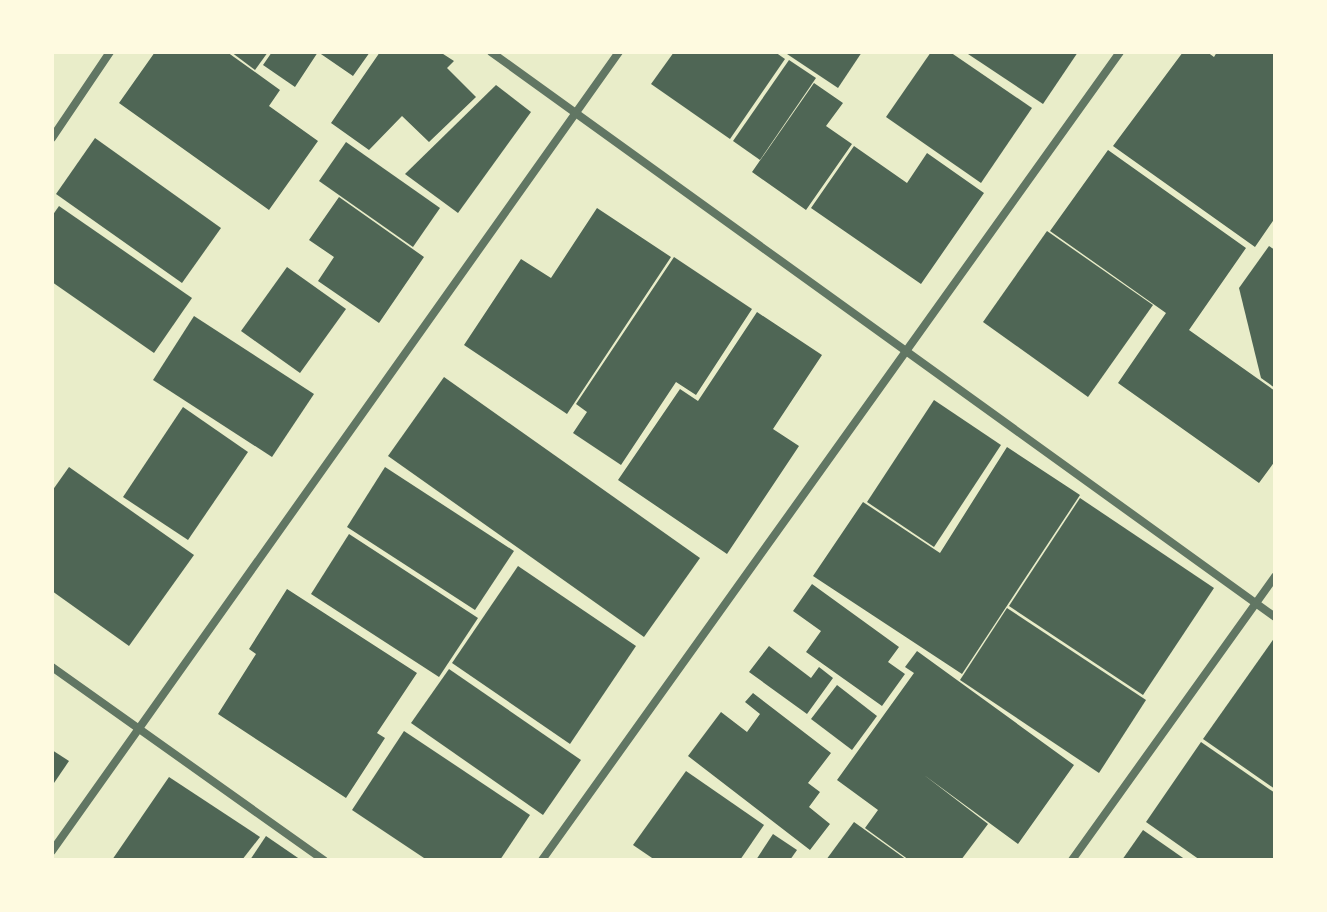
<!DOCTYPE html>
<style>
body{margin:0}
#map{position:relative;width:1327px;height:912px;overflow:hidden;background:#e9edc9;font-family:"Archivo Narrow",sans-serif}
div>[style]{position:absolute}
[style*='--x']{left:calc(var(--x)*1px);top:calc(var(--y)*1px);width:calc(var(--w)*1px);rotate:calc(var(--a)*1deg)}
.building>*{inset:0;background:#4f6655}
.minor>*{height:8px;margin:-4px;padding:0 4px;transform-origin:4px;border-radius:4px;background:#617663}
span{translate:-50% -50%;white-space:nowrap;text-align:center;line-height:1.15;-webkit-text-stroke:8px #fefae0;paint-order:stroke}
.frame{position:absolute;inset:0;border:54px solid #fefae0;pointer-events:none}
</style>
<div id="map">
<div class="building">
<div style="clip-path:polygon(155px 52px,227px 52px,280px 90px,269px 106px,318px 141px,269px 210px,119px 103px)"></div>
<div style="clip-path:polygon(231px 52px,268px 52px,255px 70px)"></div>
<div style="clip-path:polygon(272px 52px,370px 52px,353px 76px,318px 52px,295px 87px,263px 65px)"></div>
<div style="clip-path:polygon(380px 52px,440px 52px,454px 61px,447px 68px,476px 97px,429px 142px,402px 116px,369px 150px,331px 123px)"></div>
<div style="clip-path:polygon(674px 52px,775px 52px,785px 59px,730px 139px,651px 84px)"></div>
<div style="clip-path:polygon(784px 52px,862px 52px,838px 88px)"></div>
<div style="clip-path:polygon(931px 52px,950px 52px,1032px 108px,981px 183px,886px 117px)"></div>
<div style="clip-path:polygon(965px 52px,1078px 52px,1043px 104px)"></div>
<div style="clip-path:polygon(1183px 52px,1207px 52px,1214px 57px,1217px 52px,1275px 52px,1275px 218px,1255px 247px,1113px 146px)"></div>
<div style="clip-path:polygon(789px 60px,816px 78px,760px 160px,733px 141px)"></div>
<div style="clip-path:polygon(814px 83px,843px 103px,826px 126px,852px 144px,806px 210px,752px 172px)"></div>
<div style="clip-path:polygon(496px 85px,531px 112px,458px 213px,405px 174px)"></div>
<div style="clip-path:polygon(95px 138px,221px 228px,182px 283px,56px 194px)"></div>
<div style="clip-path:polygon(346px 142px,440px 208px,413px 247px,319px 181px)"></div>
<div style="clip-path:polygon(854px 146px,907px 183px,927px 153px,984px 193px,921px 284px,811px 208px)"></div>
<div style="clip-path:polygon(1108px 150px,1246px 248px,1189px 330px,1275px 391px,1275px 461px,1259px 483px,1118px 383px,1166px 313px,1050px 231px)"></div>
<div style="clip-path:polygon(339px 197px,424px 257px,379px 323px,318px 281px,334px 257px,309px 240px)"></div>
<div style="clip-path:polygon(59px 206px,192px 298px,154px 353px,52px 282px,52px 216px)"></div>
<div style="clip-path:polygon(597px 208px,671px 257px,567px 414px,464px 345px,521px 259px,551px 278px)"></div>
<div style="clip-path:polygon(1047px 231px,1153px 305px,1088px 397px,983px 322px)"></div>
<div style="clip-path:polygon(1269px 246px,1275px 250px,1275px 388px,1261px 378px,1239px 288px)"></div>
<div style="clip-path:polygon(674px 257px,752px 309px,696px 395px,676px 382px,621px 465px,573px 433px,587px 412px,576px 404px)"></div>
<div style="clip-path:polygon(287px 267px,346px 309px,300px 373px,241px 331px)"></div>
<div style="clip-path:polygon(757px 312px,822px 355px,773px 429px,799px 446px,727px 554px,618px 480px,680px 389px,698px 401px)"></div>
<div style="clip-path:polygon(194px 316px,314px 394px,272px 457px,153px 380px)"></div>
<div style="clip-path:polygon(444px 377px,700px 558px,644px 637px,388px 456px)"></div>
<div style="clip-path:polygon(934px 400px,1001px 445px,934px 547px,867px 502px)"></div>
<div style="clip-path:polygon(183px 407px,248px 452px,188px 540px,123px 497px)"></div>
<div style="clip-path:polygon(1007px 447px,1080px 495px,962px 674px,813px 576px,863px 502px,940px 553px)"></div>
<div style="clip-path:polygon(69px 467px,194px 555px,129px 646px,52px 591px,52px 491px)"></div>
<div style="clip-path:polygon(385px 467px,514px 551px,475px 610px,347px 527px)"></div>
<div style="clip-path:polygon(1080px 498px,1214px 588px,1143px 695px,1009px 606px)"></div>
<div style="clip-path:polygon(349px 534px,478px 618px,439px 677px,311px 594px)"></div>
<div style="clip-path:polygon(518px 566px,636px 646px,570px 744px,452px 663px)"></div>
<div style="clip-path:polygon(812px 584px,899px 647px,888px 662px,905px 674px,882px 706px,806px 652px,821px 631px,793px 611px)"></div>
<div style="clip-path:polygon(287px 589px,417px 673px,377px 733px,385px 738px,346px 798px,218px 714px,256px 654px,249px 649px)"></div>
<div style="clip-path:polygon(1007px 608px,1146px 700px,1099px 773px,960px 680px)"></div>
<div style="clip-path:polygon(1275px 637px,1275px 789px,1203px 739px)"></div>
<div style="clip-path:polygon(769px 646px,811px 678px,819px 667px,833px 678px,807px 714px,749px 672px)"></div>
<div style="clip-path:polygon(917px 651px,1074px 765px,1018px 844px,924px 775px,988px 824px,961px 860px,909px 860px,865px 828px,878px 810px,837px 780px,914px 673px,905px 667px)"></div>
<div style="clip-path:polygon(449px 669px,581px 760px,543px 815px,411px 723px)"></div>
<div style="clip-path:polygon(837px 685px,877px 716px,852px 750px,811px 719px)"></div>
<div style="clip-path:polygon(753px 693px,831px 753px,808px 783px,820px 792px,809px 807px,830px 824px,810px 850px,688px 756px,721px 712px,747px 732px,760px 714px,745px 702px)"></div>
<div style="clip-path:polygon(404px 731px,530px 815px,500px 860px,427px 860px,352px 810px)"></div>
<div style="clip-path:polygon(1201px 742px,1275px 793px,1275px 860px,1200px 860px,1146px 822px)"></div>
<div style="clip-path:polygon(52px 750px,69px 761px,52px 786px)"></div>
<div style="clip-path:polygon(686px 771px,764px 825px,740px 860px,655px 860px,633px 845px)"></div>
<div style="clip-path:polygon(169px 777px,260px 837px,242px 860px,112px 860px)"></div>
<div style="clip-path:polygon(854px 822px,907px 860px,826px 860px)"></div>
<div style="clip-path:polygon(1143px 830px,1186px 860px,1122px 860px)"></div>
<div style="clip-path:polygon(773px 834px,797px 850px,790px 860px,756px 860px)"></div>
<div style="clip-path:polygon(266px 836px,301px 860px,250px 860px)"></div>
</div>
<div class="minor">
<div style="--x:491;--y:52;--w:966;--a:35.78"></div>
<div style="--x:52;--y:138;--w:104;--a:-56"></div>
<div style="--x:52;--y:667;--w:334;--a:35.4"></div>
<div style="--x:52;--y:851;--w:980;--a:-54.64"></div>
<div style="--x:542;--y:860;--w:993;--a:-54.42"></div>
<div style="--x:1072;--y:860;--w:349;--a:-54.4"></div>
</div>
<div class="frame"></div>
</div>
